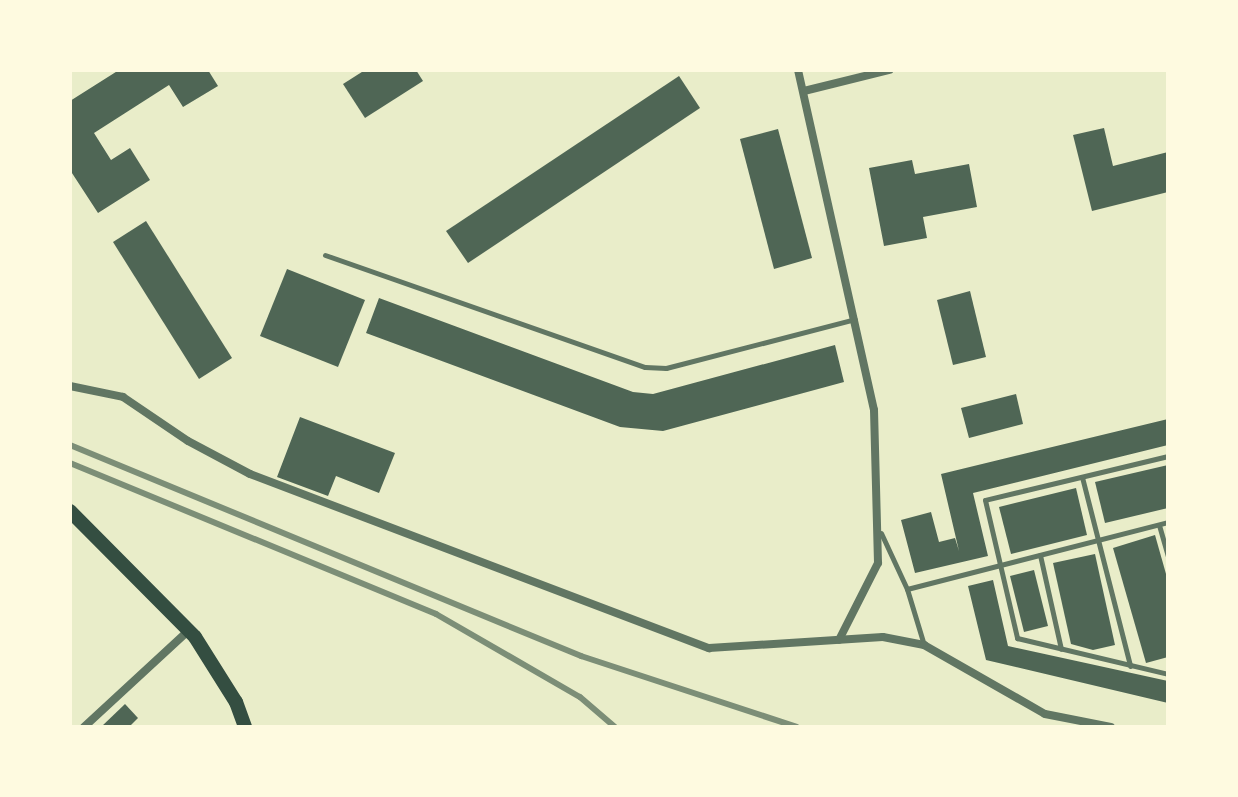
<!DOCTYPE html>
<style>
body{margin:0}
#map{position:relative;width:1238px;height:797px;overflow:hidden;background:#e9edc9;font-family:Barlow,sans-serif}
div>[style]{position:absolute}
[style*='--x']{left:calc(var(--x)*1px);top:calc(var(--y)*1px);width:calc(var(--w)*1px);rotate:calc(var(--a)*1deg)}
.building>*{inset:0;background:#4f6655}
.service>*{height:5px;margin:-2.5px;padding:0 2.5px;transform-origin:2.5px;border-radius:2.5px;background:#617663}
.minor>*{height:8px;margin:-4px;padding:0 4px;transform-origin:4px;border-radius:4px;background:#617663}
.secondary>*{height:14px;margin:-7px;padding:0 7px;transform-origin:7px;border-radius:7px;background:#344e41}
.rail>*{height:6px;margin:-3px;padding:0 3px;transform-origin:3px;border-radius:3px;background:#7c8e77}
span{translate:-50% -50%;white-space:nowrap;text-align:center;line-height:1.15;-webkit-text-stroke:6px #fefae0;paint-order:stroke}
.frame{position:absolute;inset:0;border:72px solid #fefae0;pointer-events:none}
</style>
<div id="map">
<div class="building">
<div style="clip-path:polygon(119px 70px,208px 70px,218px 86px,183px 107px,169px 85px,94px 133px,111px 160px,130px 148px,150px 180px,98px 213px,70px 170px,70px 101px)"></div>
<div style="clip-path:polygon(365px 70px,416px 70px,423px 81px,365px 118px,343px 84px)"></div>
<div style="clip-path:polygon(679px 76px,700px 108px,468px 263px,446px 231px)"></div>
<div style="clip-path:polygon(1104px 128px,1113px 166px,1168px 152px,1168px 192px,1092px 211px,1073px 135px)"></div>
<div style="clip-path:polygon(778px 129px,812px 258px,774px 269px,740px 139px)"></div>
<div style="clip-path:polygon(912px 160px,915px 174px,969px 164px,977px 207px,923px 217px,927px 238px,884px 246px,869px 168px)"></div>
<div style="clip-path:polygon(146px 221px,232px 358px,199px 379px,113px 242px)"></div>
<div style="clip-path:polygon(287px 269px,365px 300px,338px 367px,260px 336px)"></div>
<div style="clip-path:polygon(970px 291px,986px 357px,953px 365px,937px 300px)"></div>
<div style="clip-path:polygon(379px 298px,633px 392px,653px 394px,835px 345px,844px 382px,663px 431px,620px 427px,366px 333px)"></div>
<div style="clip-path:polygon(1016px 394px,1023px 424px,969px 438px,961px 408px)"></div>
<div style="clip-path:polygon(300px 417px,395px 453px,379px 493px,336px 476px,328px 496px,277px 477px)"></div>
<div style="clip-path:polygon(1168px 419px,1168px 445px,973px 493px,988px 556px,915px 573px,901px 520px,931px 512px,939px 542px,955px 538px,959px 551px,941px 474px)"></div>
<div style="clip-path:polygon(1168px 465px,1168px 508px,1105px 523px,1095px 482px)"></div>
<div style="clip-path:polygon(1076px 488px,1087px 535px,1011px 554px,999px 507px)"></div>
<div style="clip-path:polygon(1155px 535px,1168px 581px,1168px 657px,1146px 663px,1113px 548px)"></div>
<div style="clip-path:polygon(1095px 554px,1115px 645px,1093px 650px,1071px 644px,1053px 563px)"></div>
<div style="clip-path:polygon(1034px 570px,1048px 626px,1024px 632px,1010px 576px)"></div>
<div style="clip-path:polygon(993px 580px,1008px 646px,1168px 681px,1168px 703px,986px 660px,968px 586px)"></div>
<div style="clip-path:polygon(125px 704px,138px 718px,129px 727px,101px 727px)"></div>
</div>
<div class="service">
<div style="--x:325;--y:255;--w:339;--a:19.3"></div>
<div style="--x:645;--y:367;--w:21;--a:3"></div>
<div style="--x:666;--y:368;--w:195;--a:-14.5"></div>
<div style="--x:1168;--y:456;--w:188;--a:166.5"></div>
<div style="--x:985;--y:500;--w:142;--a:76.9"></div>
<div style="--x:1017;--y:638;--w:155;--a:13.4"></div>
<div style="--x:1082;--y:477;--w:195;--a:75.7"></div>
<div style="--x:1159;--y:525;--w:32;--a:74"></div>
<div style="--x:881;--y:533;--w:62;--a:65.1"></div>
<div style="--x:907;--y:589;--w:59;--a:73.1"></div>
<div style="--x:1040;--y:555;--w:96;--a:77.4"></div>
<div style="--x:907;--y:589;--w:269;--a:-14.4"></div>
</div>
<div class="minor">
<div style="--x:798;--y:70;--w:348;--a:77.4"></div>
<div style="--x:874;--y:410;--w:153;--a:88.5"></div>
<div style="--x:878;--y:563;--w:86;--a:116.9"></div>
<div style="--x:804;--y:91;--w:88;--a:-13.9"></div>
<div style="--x:70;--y:386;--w:54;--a:11.7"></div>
<div style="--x:123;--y:397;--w:78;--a:34.1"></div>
<div style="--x:188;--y:441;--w:70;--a:28"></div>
<div style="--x:250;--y:474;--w:491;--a:20.8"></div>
<div style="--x:709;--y:648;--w:174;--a:-3.6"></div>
<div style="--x:883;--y:637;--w:42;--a:11"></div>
<div style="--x:924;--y:645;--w:139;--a:29.7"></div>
<div style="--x:1045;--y:714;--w:67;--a:11.1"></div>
<div style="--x:84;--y:727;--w:143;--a:-42.7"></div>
</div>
<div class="secondary">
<div style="--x:70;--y:511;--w:177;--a:45.2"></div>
<div style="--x:195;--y:637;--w:77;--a:57.8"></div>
<div style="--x:236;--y:702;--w:27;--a:70"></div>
</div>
<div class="rail">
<div style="--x:70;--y:445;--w:553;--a:22.44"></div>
<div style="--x:581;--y:656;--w:227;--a:18.2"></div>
<div style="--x:70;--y:463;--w:396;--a:22.4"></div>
<div style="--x:436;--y:614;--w:166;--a:30"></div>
<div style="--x:580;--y:697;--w:46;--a:40.6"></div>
</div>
<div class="frame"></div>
</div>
